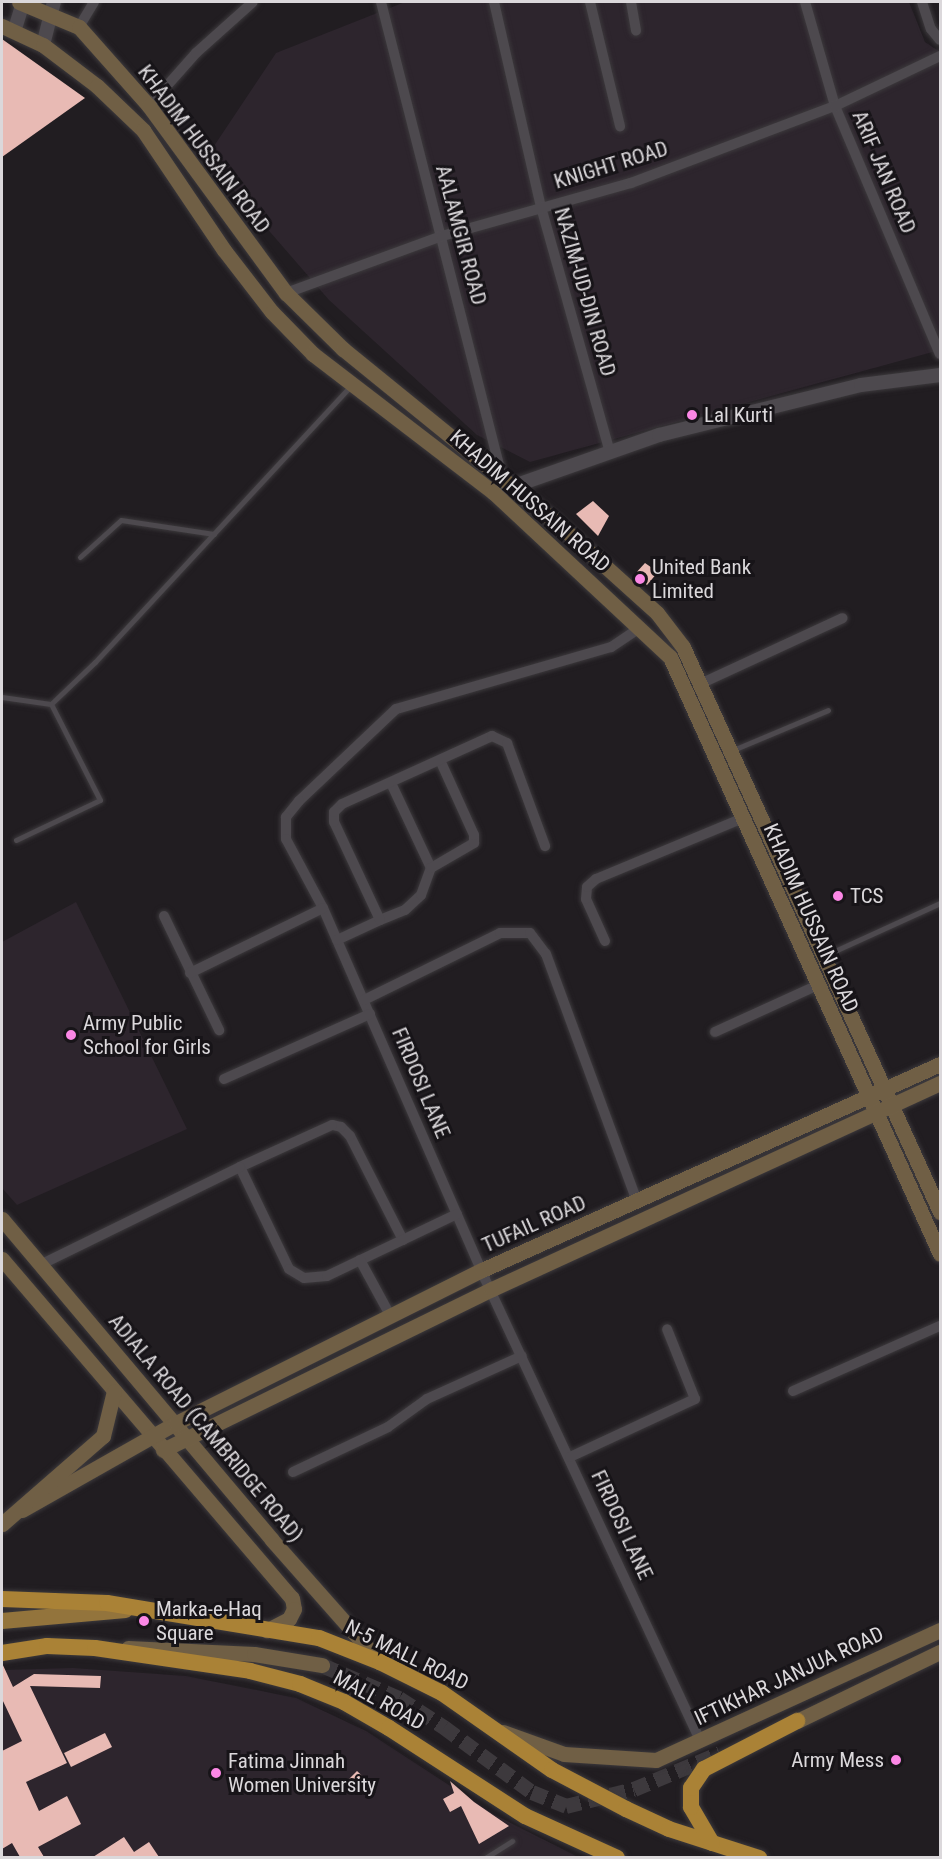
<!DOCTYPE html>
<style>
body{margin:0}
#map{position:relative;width:942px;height:1859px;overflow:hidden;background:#211d21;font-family:"Roboto Condensed",sans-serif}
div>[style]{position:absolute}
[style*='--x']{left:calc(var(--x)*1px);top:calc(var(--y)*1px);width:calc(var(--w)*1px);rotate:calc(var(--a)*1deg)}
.built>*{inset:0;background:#2d252d}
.building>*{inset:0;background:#e8bab4}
.secondary-tunnel>*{height:15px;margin-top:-7.5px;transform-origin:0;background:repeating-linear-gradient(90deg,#3d393d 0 15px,transparent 0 23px)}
.roads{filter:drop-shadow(0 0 2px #3c393c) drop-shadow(0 0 2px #3c393c)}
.service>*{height:5px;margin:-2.5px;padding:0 2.5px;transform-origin:2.5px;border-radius:2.5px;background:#4d494e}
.minor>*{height:10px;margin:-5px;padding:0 5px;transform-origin:5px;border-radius:5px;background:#4d494e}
.tertiary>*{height:14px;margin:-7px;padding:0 7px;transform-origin:7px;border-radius:7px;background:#4d494e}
.secondary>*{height:15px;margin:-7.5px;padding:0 7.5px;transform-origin:7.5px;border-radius:7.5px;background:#705f45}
.primary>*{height:16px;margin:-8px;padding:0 8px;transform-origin:8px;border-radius:8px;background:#93743c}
.trunk>*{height:16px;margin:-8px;padding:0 8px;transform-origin:8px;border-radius:8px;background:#aa8236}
.dots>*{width:16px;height:16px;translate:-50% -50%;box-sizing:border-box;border:3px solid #171418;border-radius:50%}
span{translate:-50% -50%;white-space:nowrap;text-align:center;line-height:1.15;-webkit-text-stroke:6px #171418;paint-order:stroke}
.street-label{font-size:21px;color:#dbd8db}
.poi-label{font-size:21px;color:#dbd8db}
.left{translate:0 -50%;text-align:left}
.right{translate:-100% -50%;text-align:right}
.frame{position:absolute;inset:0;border:3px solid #dbd8db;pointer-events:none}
</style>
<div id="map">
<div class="built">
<div style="clip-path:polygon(405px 2px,909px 2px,925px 42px,940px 52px,940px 350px,530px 462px,477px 435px,329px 300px,206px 158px,276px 53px)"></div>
<div style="clip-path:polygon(76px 902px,187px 1129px,17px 1205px,2px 1188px,2px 942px)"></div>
<div style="clip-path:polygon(73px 1668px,186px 1676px,296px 1698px,366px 1731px,495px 1815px,578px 1857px,2px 1857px,2px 1670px)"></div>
</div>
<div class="building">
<div style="clip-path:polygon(2px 39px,85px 98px,2px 157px)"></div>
<div style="clip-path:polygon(593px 501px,609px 516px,598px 536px,576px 514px)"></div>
<div style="clip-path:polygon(645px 563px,658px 572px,647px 585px,634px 575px)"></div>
<div style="clip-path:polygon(2px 1663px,13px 1687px,34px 1674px,101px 1676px,100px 1688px,30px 1686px,67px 1763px,26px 1782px,39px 1811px,67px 1796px,81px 1824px,38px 1847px,44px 1857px,20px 1857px,12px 1843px,2px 1849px,2px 1751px,22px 1741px,2px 1699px)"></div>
<div style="clip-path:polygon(105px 1733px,112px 1747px,71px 1767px,64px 1753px)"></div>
<div style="clip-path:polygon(357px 1771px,371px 1784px,362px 1793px,348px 1780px)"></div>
<div style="clip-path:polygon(450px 1781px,474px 1802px,509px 1826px,479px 1844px,461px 1806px,450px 1812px,443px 1799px,454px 1793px)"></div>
<div style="clip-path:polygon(124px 1837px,134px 1852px,149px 1842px,159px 1857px,93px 1857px)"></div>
</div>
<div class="secondary-tunnel">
<div style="--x:322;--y:1665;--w:84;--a:23.2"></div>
<div style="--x:399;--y:1698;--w:54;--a:32.8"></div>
<div style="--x:444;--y:1727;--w:109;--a:36.5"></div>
<div style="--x:532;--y:1792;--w:37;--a:22"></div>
<div style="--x:566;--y:1806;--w:70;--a:-14"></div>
<div style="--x:634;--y:1789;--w:93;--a:-22.7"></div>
</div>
<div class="roads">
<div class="service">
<div style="--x:80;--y:557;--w:55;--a:-42.1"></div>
<div style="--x:121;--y:520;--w:94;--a:8.6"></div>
<div style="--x:2;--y:697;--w:49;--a:8.1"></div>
<div style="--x:51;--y:704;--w:61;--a:-43.7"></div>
<div style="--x:95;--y:662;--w:376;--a:-47.2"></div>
<div style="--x:733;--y:750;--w:103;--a:-22.8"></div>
<div style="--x:16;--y:840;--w:93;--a:-25.5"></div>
<div style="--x:100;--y:800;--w:108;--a:-117"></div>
<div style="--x:826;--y:955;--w:125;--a:-24.5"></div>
<div style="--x:485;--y:1858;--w:32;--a:-32"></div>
</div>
<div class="minor">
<div style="--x:381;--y:2;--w:492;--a:75.7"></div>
<div style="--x:494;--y:2;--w:210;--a:77.1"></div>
<div style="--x:541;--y:207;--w:255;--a:74.3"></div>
<div style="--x:590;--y:2;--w:128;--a:76.4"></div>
<div style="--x:631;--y:2;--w:29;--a:80"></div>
<div style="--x:805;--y:2;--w:108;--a:73.9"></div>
<div style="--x:835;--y:106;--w:269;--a:67.1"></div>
<div style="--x:922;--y:2;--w:28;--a:72"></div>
<div style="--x:931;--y:29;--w:14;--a:51"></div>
<div style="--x:79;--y:27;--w:29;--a:-59"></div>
<div style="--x:149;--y:106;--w:71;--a:-48.4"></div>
<div style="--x:196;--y:53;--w:76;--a:-41.8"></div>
<div style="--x:286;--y:293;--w:166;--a:-20.1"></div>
<div style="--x:442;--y:236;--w:196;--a:-15.7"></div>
<div style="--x:631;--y:183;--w:218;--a:-20.7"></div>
<div style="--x:835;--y:106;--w:116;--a:-25.5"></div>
<div style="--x:641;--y:627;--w:36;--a:146"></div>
<div style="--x:611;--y:647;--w:224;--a:163.9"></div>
<div style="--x:396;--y:709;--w:134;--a:136.5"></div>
<div style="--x:299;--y:801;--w:21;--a:129"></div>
<div style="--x:286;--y:817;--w:22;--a:90"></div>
<div style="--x:286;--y:839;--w:78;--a:61.8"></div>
<div style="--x:323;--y:908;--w:405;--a:66.4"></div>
<div style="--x:485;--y:1279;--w:509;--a:65"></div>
<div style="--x:700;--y:684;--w:157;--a:-24.8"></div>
<div style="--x:391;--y:783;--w:94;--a:64.8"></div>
<div style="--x:164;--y:916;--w:127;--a:64.2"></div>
<div style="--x:380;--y:920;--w:27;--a:-22"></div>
<div style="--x:405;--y:910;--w:22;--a:-43"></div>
<div style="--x:421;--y:895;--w:29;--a:-70"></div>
<div style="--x:431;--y:868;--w:50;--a:-30.2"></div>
<div style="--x:474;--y:843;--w:8;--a:-90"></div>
<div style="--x:474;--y:835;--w:82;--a:-114.4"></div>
<div style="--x:337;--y:940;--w:47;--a:-24.9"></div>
<div style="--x:380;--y:920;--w:108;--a:-115.1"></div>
<div style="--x:334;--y:822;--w:10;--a:-90"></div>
<div style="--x:334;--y:812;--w:11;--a:-45"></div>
<div style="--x:342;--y:804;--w:165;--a:-24.4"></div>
<div style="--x:492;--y:736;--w:17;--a:25"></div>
<div style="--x:507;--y:743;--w:110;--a:69.7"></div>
<div style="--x:605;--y:941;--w:46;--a:-114.3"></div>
<div style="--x:586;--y:899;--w:12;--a:-85"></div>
<div style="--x:587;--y:887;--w:12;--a:-42"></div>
<div style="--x:596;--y:879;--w:159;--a:-22.5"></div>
<div style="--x:190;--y:973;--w:148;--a:-26"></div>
<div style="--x:364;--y:1000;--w:152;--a:-26.2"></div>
<div style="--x:500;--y:933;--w:30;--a:0"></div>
<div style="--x:530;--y:933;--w:26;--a:53"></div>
<div style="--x:546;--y:954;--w:263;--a:69.8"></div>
<div style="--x:715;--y:1032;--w:113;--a:-24.5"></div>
<div style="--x:224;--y:1079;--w:160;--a:-24"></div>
<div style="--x:403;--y:1240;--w:117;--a:-117"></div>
<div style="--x:350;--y:1136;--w:13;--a:-135"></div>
<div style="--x:341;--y:1127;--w:9;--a:-167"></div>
<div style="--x:332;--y:1125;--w:101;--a:155.5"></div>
<div style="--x:240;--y:1167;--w:113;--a:64.3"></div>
<div style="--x:289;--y:1269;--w:17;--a:31"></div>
<div style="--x:304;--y:1278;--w:23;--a:-5"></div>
<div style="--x:327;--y:1276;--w:144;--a:-25.5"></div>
<div style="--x:360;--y:1260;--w:63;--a:61.4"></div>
<div style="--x:42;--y:1264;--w:220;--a:-26.1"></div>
<div style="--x:793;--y:1391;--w:161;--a:-23.9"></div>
<div style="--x:570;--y:1457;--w:138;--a:-24.9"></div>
<div style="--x:695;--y:1399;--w:75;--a:-111.8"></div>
<div style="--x:293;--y:1472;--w:105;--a:-25.3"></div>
<div style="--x:388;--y:1427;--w:48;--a:-35.7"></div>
<div style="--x:427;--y:1399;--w:104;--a:-24.4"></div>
</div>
<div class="tertiary">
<div style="--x:14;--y:32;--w:31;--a:-73"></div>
<div style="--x:43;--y:45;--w:44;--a:-75.7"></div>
<div style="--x:494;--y:493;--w:175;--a:-19.4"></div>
<div style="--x:659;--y:435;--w:208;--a:-13.9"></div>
<div style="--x:861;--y:385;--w:80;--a:-7.2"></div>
</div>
<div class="secondary">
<div style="--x:19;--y:2;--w:65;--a:22.6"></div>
<div style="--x:79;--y:27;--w:106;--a:48.5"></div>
<div style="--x:149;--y:106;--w:232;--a:53.8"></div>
<div style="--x:286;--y:293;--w:80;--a:44.5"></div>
<div style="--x:343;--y:349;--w:274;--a:39.1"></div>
<div style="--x:556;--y:522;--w:136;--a:42"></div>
<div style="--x:657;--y:613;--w:43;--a:52.6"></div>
<div style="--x:683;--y:647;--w:621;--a:65.54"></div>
<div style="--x:2;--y:26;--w:45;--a:24.9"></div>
<div style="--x:43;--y:45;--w:68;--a:37.2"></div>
<div style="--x:97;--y:86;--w:64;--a:43.7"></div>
<div style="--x:143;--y:130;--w:145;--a:56"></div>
<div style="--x:224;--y:250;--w:78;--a:52.3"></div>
<div style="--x:272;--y:312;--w:59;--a:45.7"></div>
<div style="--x:313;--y:354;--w:228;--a:37.5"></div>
<div style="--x:494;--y:493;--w:241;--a:43"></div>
<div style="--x:670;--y:657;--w:655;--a:65.66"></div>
<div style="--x:2;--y:1219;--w:419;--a:49.9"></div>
<div style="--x:272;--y:1540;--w:163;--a:48.5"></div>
<div style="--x:2;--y:1259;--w:446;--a:49.5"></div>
<div style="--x:292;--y:1598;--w:11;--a:80"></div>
<div style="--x:294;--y:1609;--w:11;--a:117"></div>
<div style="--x:289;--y:1619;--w:25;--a:153"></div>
<div style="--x:163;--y:1450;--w:366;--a:-26.1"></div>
<div style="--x:492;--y:1289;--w:493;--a:-24.7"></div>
<div style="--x:22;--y:1510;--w:177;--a:-29.5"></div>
<div style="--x:176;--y:1423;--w:342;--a:-26.6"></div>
<div style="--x:482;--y:1270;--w:502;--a:-24.22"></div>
<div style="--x:2;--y:1524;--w:134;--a:-41.1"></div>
<div style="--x:103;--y:1436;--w:46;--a:-76.3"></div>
<div style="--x:128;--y:1648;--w:126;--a:2.7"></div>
<div style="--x:254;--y:1654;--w:69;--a:9.2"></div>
<div style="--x:797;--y:1721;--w:159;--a:-25.8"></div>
<div style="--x:503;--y:1732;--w:65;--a:19.8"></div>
<div style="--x:564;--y:1754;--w:92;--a:3.7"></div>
<div style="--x:656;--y:1760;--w:312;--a:-24.6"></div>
</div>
<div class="primary">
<div style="--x:2;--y:1621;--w:124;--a:-5.1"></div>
</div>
<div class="trunk">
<div style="--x:2;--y:1599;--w:105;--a:2.2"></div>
<div style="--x:107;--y:1603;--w:215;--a:9.4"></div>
<div style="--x:319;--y:1638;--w:66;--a:21.5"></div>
<div style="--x:380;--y:1662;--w:69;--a:26.6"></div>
<div style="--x:442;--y:1693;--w:134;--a:35"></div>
<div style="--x:552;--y:1770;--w:84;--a:27.8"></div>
<div style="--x:626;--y:1809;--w:47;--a:24.9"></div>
<div style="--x:669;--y:1829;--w:95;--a:17.9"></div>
<div style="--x:2;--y:1653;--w:46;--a:-8.8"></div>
<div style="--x:47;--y:1646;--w:48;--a:2.4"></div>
<div style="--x:95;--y:1648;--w:157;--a:8.4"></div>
<div style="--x:250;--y:1671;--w:52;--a:14.6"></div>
<div style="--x:300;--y:1684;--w:48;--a:22.2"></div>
<div style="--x:344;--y:1702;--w:52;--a:30"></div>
<div style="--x:389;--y:1728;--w:162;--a:32.9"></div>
<div style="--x:525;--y:1816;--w:101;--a:24.5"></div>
<div style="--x:712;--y:1843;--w:42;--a:-120.3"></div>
<div style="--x:691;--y:1807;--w:19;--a:-90"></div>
<div style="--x:691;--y:1788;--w:23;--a:-56"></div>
<div style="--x:704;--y:1769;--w:105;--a:-27.3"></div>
</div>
</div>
<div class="dots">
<div style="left:692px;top:415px;background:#fb87e5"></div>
<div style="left:640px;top:579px;background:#fb87e5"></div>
<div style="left:838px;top:896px;background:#fb87e5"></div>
<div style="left:71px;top:1035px;background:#fb87e5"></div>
<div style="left:144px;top:1621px;background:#fb87e5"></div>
<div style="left:896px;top:1760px;background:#fb87e5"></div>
<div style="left:216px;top:1773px;background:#fb87e5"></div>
</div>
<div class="street-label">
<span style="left:204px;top:149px;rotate:53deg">KHADIM HUSSAIN ROAD</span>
<span style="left:611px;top:165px;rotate:-17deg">KNIGHT ROAD</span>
<span style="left:884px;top:172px;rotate:67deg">ARIF JAN ROAD</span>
<span style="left:461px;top:235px;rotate:75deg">AALAMGIR ROAD</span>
<span style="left:585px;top:292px;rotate:74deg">NAZIM-UD-DIN ROAD</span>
<span style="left:530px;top:501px;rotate:41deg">KHADIM HUSSAIN ROAD</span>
<span style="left:811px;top:918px;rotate:66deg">KHADIM HUSSAIN ROAD</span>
<span style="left:421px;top:1083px;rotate:67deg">FIRDOSI LANE</span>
<span style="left:534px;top:1224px;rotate:-24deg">TUFAIL ROAD</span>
<span style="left:206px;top:1428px;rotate:50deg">ADIALA ROAD (CAMBRIDGE ROAD)</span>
<span style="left:622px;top:1525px;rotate:65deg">FIRDOSI LANE</span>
<span style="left:407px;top:1655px;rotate:26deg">N-5 MALL ROAD</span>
<span style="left:789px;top:1676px;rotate:-25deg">IFTIKHAR JANJUA ROAD</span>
<span style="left:379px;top:1700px;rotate:29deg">MALL ROAD</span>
</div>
<div class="poi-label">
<span class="left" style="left:704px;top:415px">Lal Kurti</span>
<span class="left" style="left:652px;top:579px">United Bank<br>Limited</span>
<span class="left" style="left:850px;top:896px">TCS</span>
<span class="left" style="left:83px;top:1035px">Army Public<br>School for Girls</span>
<span class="left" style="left:156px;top:1621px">Marka-e-Haq<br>Square</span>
<span class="right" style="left:884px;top:1760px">Army Mess</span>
<span class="left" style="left:228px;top:1773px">Fatima Jinnah<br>Women University</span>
</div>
<div class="frame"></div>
</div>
